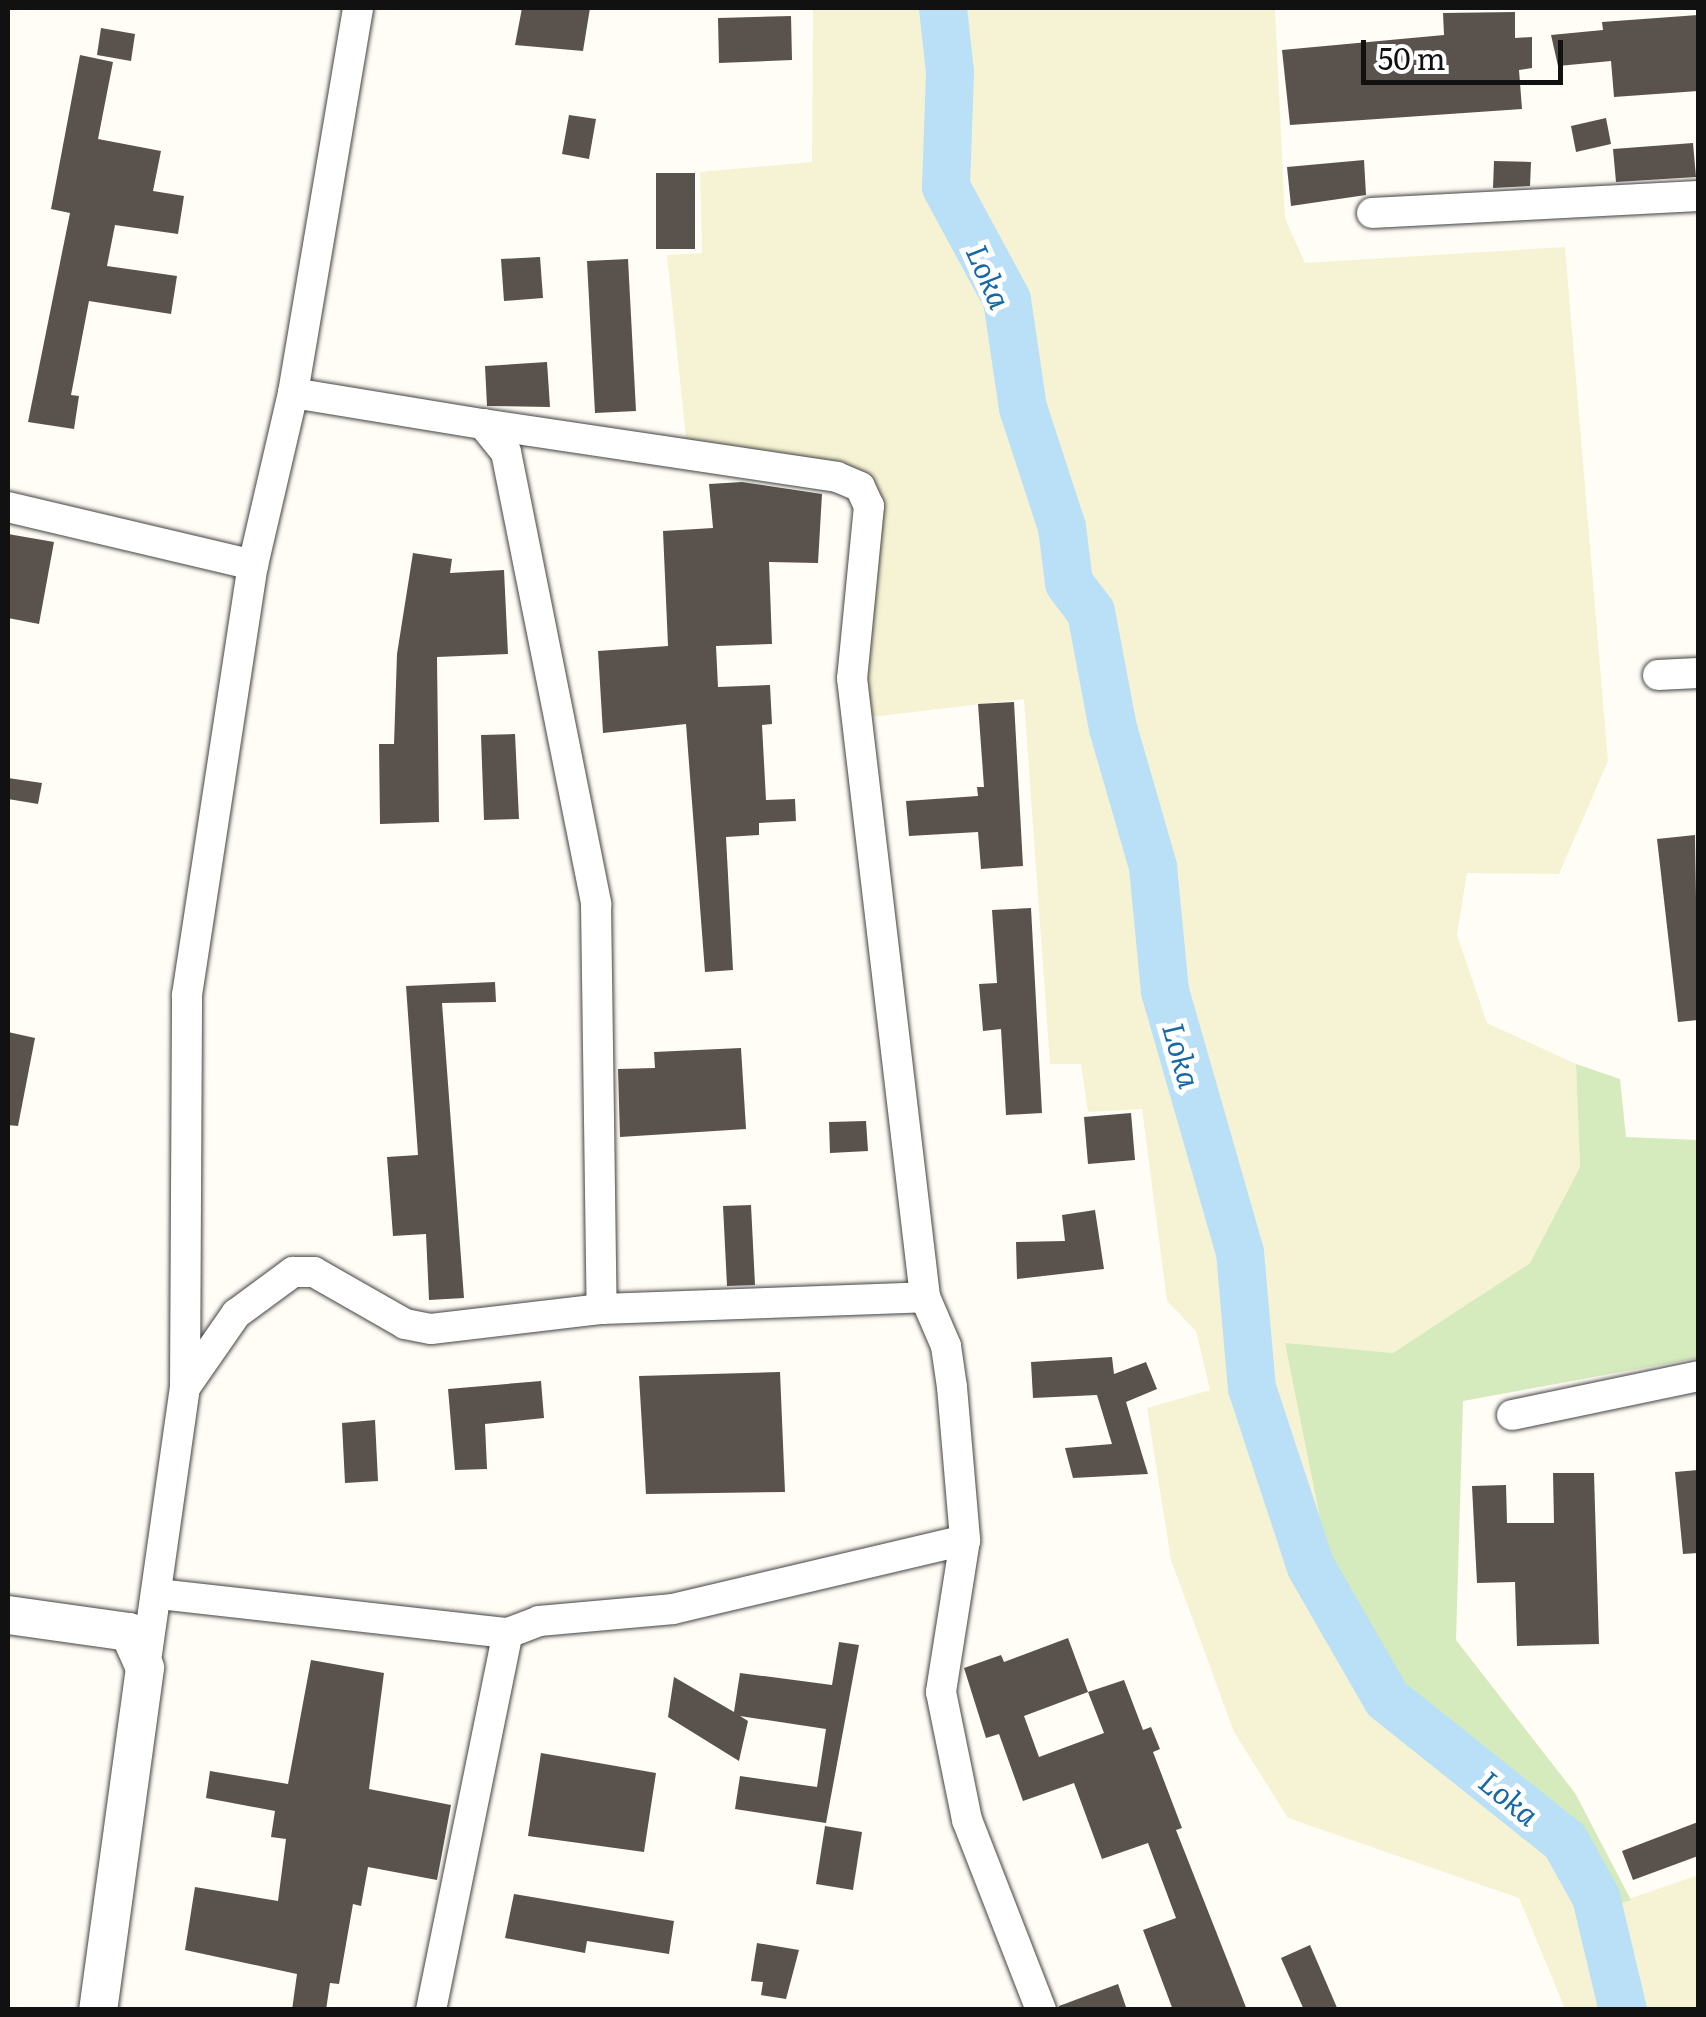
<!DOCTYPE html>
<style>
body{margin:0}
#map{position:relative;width:1706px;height:2017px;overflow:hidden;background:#fffdf5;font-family:Literata,serif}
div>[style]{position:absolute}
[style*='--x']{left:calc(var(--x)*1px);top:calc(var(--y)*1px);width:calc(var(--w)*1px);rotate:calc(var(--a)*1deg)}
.farmland>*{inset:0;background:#f6f3d4}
.green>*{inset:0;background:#d5ebbd}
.river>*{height:48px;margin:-24px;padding:0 24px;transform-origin:24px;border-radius:24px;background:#b9e0f7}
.building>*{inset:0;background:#5a524d}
.roads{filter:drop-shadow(0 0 2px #444) drop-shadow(0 0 2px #444)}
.minor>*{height:30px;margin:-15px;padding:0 15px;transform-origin:15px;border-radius:15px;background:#fff}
.tertiary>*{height:38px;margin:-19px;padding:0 19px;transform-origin:19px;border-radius:19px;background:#fff}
span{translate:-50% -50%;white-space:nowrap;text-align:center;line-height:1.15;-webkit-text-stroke:10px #fff;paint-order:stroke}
.water-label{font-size:30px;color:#1768a6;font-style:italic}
.frame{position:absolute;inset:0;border:10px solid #111;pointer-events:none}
.scale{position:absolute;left:1361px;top:40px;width:202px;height:45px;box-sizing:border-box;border:5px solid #111;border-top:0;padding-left:12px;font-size:30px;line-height:35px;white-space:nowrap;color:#111;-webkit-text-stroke:8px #fff;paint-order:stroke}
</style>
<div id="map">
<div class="farmland">
<div style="clip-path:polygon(813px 8px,1275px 8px,1285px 218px,1305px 263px,1565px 247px,1608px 761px,1559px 874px,1467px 873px,1457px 935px,1487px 1023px,1576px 1064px,1580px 1167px,1530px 1263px,1393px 1353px,1285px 1344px,1383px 1657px,1415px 1727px,1567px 1871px,1588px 1913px,1698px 1875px,1698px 2009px,1565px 2009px,1519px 1898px,1288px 1818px,1234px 1732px,1171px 1560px,1147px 1408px,1210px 1390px,1196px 1331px,1167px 1301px,1142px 1109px,1088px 1112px,1081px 1064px,1050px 1064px,1024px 699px,862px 718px,870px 490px,687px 448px,667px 255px,702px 253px,700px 172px,812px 162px)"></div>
</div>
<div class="green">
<div style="clip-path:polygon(1576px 1064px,1620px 1079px,1626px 1137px,1698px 1140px,1698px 1358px,1463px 1401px,1456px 1640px,1575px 1793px,1631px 1900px,1588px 1913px,1567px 1871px,1415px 1728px,1326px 1548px,1285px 1343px,1393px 1353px,1530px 1263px,1580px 1167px)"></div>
</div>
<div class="river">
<div style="--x:943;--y:8;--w:64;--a:83.8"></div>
<div style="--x:950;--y:72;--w:115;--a:92"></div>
<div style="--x:946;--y:187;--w:128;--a:61.6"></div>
<div style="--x:1007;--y:300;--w:109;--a:81.6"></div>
<div style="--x:1023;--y:408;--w:125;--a:71.9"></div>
<div style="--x:1062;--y:527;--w:56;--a:82.9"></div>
<div style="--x:1069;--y:583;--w:36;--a:53"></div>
<div style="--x:1091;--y:612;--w:118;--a:79.3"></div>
<div style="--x:1113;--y:728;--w:145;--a:73.9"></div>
<div style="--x:1153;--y:867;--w:125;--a:84.5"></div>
<div style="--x:1165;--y:991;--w:272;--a:74"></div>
<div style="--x:1240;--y:1252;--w:137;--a:85"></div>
<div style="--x:1252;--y:1388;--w:188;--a:71.8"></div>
<div style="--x:1311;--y:1567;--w:152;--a:60.1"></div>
<div style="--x:1387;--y:1699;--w:228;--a:38.6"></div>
<div style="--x:1565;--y:1841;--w:64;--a:61"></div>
<div style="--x:1596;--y:1897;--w:116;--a:76.6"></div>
</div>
<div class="building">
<div style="clip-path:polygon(522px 8px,590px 8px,583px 51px,515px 45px)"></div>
<div style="clip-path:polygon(1515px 12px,1515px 38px,1532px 37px,1532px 68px,1519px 70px,1522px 109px,1290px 125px,1282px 50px,1444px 35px,1443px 13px)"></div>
<div style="clip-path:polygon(1698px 15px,1698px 91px,1614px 97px,1611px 61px,1558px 66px,1551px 35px,1603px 30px,1602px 22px)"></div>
<div style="clip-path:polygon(791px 16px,792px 60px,719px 63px,718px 18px)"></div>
<div style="clip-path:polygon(101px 28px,135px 34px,131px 61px,97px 55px)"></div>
<div style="clip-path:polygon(80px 55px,113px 62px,98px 139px,161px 151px,153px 191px,184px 196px,178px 234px,115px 225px,107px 266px,177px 276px,171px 314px,89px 301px,71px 395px,79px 396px,74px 429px,28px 422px,70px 213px,51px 209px)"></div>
<div style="clip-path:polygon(569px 115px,596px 119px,589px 159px,562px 154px)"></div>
<div style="clip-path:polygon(1606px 118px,1611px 144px,1576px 152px,1571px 126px)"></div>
<div style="clip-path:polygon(1693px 143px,1696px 177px,1616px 182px,1613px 149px)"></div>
<div style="clip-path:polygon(1364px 160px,1366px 195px,1291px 206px,1287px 167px)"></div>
<div style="clip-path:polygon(1494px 161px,1531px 162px,1530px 186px,1493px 188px)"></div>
<div style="clip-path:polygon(656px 173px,695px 173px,695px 249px,656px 249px)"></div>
<div style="clip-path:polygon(540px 257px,543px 298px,504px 301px,501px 259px)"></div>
<div style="clip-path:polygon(628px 259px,636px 411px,595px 413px,587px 261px)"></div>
<div style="clip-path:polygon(547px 362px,550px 407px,487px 406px,485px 366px)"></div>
<div style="clip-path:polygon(742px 482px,822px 494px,818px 563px,769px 562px,772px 644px,716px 646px,718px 687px,770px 685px,772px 724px,762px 725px,766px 800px,795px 799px,796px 821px,759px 823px,759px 835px,726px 837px,733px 970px,705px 972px,686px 724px,603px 733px,598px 651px,668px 646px,663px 531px,713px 528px,709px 484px)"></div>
<div style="clip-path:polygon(8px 534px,54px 542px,39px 624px,8px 618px)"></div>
<div style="clip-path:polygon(413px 553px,452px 559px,450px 573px,504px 570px,508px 654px,437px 657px,439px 822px,380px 824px,379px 744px,394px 744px,397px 654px)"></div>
<div style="clip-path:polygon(1014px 702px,1023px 866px,981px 869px,978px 832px,909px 836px,906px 801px,978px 796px,977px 787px,984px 787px,978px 704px)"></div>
<div style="clip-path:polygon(515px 734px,519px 819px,484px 820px,481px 735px)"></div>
<div style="clip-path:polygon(8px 778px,42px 783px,38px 804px,8px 799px)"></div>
<div style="clip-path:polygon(1695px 835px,1698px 1020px,1678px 1022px,1657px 839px)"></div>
<div style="clip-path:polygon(1031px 908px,1042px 1113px,1006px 1115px,1001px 1029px,983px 1031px,979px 984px,997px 983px,992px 910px)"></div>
<div style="clip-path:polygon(495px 982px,496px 1002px,442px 1003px,464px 1298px,429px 1300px,426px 1234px,393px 1236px,387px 1157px,418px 1155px,406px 986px)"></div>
<div style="clip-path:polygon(8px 1032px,35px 1038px,18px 1126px,8px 1125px)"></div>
<div style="clip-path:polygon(741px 1048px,746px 1129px,620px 1137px,618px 1069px,655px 1068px,654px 1052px)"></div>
<div style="clip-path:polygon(1131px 1113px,1135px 1160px,1088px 1164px,1084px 1117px)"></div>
<div style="clip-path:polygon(866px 1121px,868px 1151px,830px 1153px,829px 1122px)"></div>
<div style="clip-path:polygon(751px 1205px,755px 1285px,727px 1286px,723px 1206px)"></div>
<div style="clip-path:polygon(1095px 1210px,1104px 1269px,1017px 1279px,1016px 1242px,1065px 1241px,1062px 1215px)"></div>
<div style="clip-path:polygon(1112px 1357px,1114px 1374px,1146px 1362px,1157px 1389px,1126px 1402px,1148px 1474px,1073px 1478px,1065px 1448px,1112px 1444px,1097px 1395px,1033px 1398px,1031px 1362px)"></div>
<div style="clip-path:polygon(780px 1372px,785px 1492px,646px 1494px,639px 1376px)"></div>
<div style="clip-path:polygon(541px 1381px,544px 1418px,485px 1424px,487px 1469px,455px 1470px,448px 1389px)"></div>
<div style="clip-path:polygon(375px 1420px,378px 1481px,345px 1483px,342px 1423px)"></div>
<div style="clip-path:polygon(1698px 1470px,1698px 1553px,1683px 1554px,1675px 1472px)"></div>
<div style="clip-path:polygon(1553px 1473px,1594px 1473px,1599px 1644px,1517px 1646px,1515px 1582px,1477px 1583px,1472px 1486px,1506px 1485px,1507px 1523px,1554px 1523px)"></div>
<div style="clip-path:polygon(evenodd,1068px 1638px,1088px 1692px,1124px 1680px,1143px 1730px,1151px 1727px,1160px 1749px,1153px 1752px,1182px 1828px,1176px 1830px,1247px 2010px,1173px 2010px,1143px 1930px,1176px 1918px,1148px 1843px,1102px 1859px,1074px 1783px,1023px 1801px,999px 1734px,986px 1738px,964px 1668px,1001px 1655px,1004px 1662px,1068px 1638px,1088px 1692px,1104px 1733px,1039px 1757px,1024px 1716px,1088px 1692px)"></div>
<div style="clip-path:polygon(839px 1642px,859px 1645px,826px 1823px,735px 1809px,740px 1776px,817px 1787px,826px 1729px,740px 1716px,748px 1721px,739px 1761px,668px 1717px,674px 1677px,734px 1712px,740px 1673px,832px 1685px)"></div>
<div style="clip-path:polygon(311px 1660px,384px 1673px,369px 1789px,451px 1805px,437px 1880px,368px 1867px,361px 1906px,353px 1904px,339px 1984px,330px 1983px,326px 2010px,292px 2010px,297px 1974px,185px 1950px,195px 1887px,278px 1901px,286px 1839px,271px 1837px,275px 1811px,206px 1798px,210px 1771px,288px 1784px)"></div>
<div style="clip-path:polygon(541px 1753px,656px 1773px,644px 1852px,528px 1836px)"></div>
<div style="clip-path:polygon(1698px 1822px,1698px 1856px,1633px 1880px,1622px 1851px)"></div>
<div style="clip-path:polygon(825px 1826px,862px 1832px,853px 1890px,816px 1884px)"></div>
<div style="clip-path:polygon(514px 1894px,674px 1921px,669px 1954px,587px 1941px,585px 1953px,505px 1938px)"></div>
<div style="clip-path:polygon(757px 1943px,799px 1950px,786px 1999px,761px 1995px,763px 1982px,751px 1981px)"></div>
<div style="clip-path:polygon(1310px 1945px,1338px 2010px,1304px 2010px,1281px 1958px)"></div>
<div style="clip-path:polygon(1118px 1984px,1127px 2010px,1059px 2010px,1059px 2006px)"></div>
</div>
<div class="roads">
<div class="minor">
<div style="--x:1372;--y:213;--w:326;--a:-3"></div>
<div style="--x:293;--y:393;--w:193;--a:9.3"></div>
<div style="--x:483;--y:424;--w:36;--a:51"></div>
<div style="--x:506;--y:452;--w:461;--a:78.7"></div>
<div style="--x:596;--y:904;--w:405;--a:89.2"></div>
<div style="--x:483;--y:424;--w:358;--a:8.5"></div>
<div style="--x:837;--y:477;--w:25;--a:23"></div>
<div style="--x:860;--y:487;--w:21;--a:65"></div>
<div style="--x:869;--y:506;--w:173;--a:95.6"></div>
<div style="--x:852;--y:678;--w:623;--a:83.27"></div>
<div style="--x:925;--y:1297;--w:53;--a:66.8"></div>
<div style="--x:946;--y:1346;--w:41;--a:81.7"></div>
<div style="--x:952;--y:1387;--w:154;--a:85.1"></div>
<div style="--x:965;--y:1540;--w:154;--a:99"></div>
<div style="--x:941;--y:1692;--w:131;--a:78.5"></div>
<div style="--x:967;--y:1820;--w:204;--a:68.7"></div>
<div style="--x:8;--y:507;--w:252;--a:13.3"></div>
<div style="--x:1658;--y:675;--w:40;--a:-2.9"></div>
<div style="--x:186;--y:1386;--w:88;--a:-55.2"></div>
<div style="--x:236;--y:1314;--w:71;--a:-36.4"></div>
<div style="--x:293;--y:1272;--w:21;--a:0"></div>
<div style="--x:314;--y:1272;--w:105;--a:29.7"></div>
<div style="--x:405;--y:1324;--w:26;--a:11"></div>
<div style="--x:431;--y:1329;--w:172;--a:-6.7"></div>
<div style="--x:602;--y:1309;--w:323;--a:-2.1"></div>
<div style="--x:1512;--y:1415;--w:190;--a:-11.8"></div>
<div style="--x:159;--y:1594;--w:351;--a:6.4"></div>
<div style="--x:145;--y:1668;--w:283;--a:-81.9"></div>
<div style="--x:185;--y:1388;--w:393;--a:-89.7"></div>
<div style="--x:187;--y:995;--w:435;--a:-81.3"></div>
<div style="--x:253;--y:565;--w:177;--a:-76.9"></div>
<div style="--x:293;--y:393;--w:390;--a:-80.4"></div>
<div style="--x:431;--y:2010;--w:385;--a:-78.5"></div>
<div style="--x:508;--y:1633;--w:33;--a:-21"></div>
<div style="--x:539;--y:1621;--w:135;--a:-5.1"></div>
<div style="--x:673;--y:1609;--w:300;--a:-13.3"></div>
</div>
<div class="tertiary">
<div style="--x:8;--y:1615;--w:122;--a:8"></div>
<div style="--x:129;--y:1632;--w:39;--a:66"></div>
<div style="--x:145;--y:1668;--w:345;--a:97.8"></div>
</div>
</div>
<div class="water-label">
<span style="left:990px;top:276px;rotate:66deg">Loka</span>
<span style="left:1183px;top:1055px;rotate:74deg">Loka</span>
<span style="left:1510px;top:1797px;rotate:39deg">Loka</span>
</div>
<div class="frame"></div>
<div class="scale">50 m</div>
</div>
